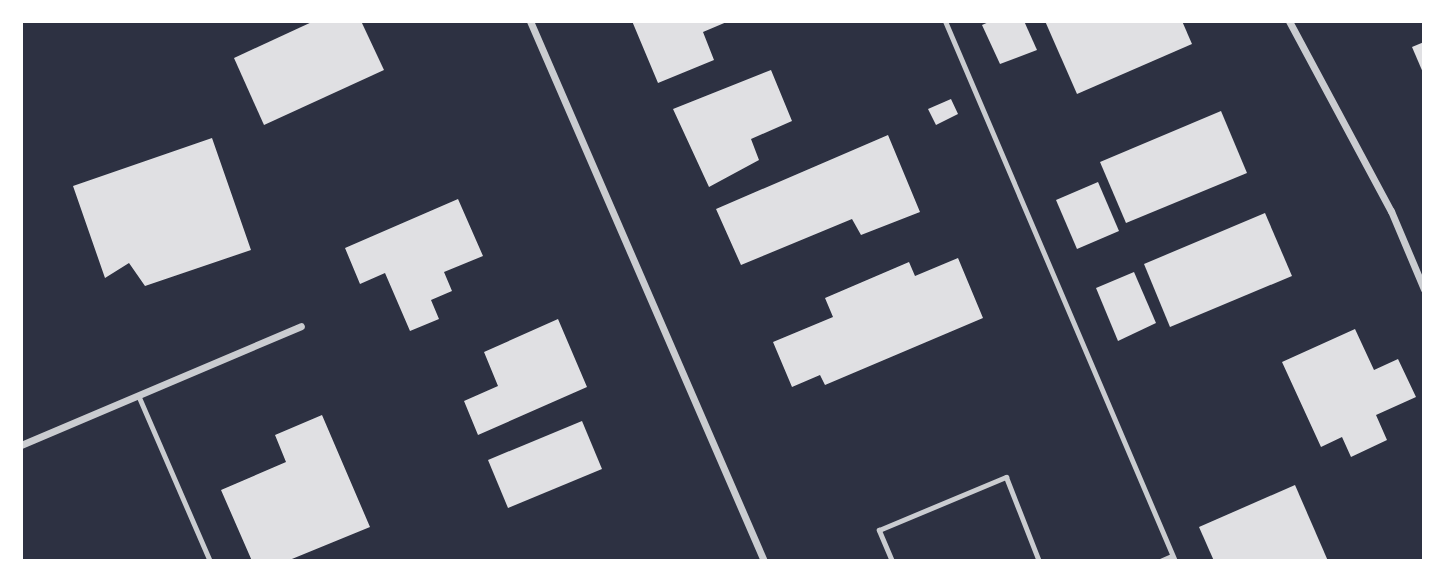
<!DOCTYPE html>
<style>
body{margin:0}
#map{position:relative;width:1445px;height:582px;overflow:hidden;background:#2d3142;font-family:"Golos Text",sans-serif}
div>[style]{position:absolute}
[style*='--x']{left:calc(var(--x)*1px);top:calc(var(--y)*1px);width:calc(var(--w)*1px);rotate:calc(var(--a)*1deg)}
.building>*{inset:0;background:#e0e0e3}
.service>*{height:5px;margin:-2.5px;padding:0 2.5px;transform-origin:2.5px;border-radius:2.5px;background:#caccd0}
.minor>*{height:7px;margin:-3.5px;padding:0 3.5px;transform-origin:3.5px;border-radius:3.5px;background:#caccd0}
span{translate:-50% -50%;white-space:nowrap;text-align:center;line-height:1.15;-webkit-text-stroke:6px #fff;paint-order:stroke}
.frame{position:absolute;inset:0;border:23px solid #fff;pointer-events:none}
</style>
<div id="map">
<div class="building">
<div style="clip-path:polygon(314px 21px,361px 21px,384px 70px,264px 125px,234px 58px)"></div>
<div style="clip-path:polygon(632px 21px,729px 21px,703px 32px,714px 60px,658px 83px)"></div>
<div style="clip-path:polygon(991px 21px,1024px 21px,1037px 50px,1000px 64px,982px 25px)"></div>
<div style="clip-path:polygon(1045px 21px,1182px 21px,1192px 44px,1077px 94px)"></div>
<div style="clip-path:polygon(1424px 42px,1424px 75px,1412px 47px)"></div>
<div style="clip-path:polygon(771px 70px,792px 121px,751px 139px,759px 160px,709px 187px,673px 109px)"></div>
<div style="clip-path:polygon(951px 99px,958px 114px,936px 125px,928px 109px)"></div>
<div style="clip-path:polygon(1221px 111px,1247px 173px,1126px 223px,1100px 162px)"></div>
<div style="clip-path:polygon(888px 135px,920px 212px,861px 235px,852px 219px,741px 265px,716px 209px)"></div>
<div style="clip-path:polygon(212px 138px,251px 250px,145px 286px,129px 263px,105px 278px,73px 186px)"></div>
<div style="clip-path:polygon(1098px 182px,1119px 231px,1077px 249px,1056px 200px)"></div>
<div style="clip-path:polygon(458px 199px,483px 256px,444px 272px,452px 291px,431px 300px,439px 319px,410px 331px,385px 273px,360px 284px,345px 248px)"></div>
<div style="clip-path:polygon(1265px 213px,1292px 276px,1170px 327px,1144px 264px)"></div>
<div style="clip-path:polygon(958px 258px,983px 318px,825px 385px,820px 375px,792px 387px,773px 342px,833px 317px,825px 298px,909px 262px,915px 276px)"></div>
<div style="clip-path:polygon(1134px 272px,1156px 323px,1118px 341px,1096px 288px)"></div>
<div style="clip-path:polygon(558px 319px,587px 387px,478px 435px,464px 401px,498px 386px,484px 352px)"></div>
<div style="clip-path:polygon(1355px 329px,1374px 370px,1398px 359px,1416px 397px,1376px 415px,1387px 440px,1351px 457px,1342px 437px,1321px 447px,1282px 362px)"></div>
<div style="clip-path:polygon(322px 415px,370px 527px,287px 561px,252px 561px,221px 490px,286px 462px,275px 435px)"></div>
<div style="clip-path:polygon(582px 421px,602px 469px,508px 508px,488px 460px)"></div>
<div style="clip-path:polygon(1295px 485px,1328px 561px,1214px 561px,1199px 527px)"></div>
</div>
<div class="service">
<div style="--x:945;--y:21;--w:587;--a:66.93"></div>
<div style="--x:138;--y:395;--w:181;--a:66.6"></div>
<div style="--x:892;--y:561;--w:34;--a:-113"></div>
<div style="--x:879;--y:530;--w:138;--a:-22.7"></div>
<div style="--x:1006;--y:477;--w:90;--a:68.6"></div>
<div style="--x:1160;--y:561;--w:13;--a:-23"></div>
</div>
<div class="minor">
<div style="--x:530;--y:21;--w:589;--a:66.57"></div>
<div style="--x:1289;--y:21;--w:216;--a:61.8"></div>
<div style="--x:1391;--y:211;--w:85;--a:67.1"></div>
<div style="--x:21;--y:445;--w:304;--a:-23"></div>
</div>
<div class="frame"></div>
</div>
